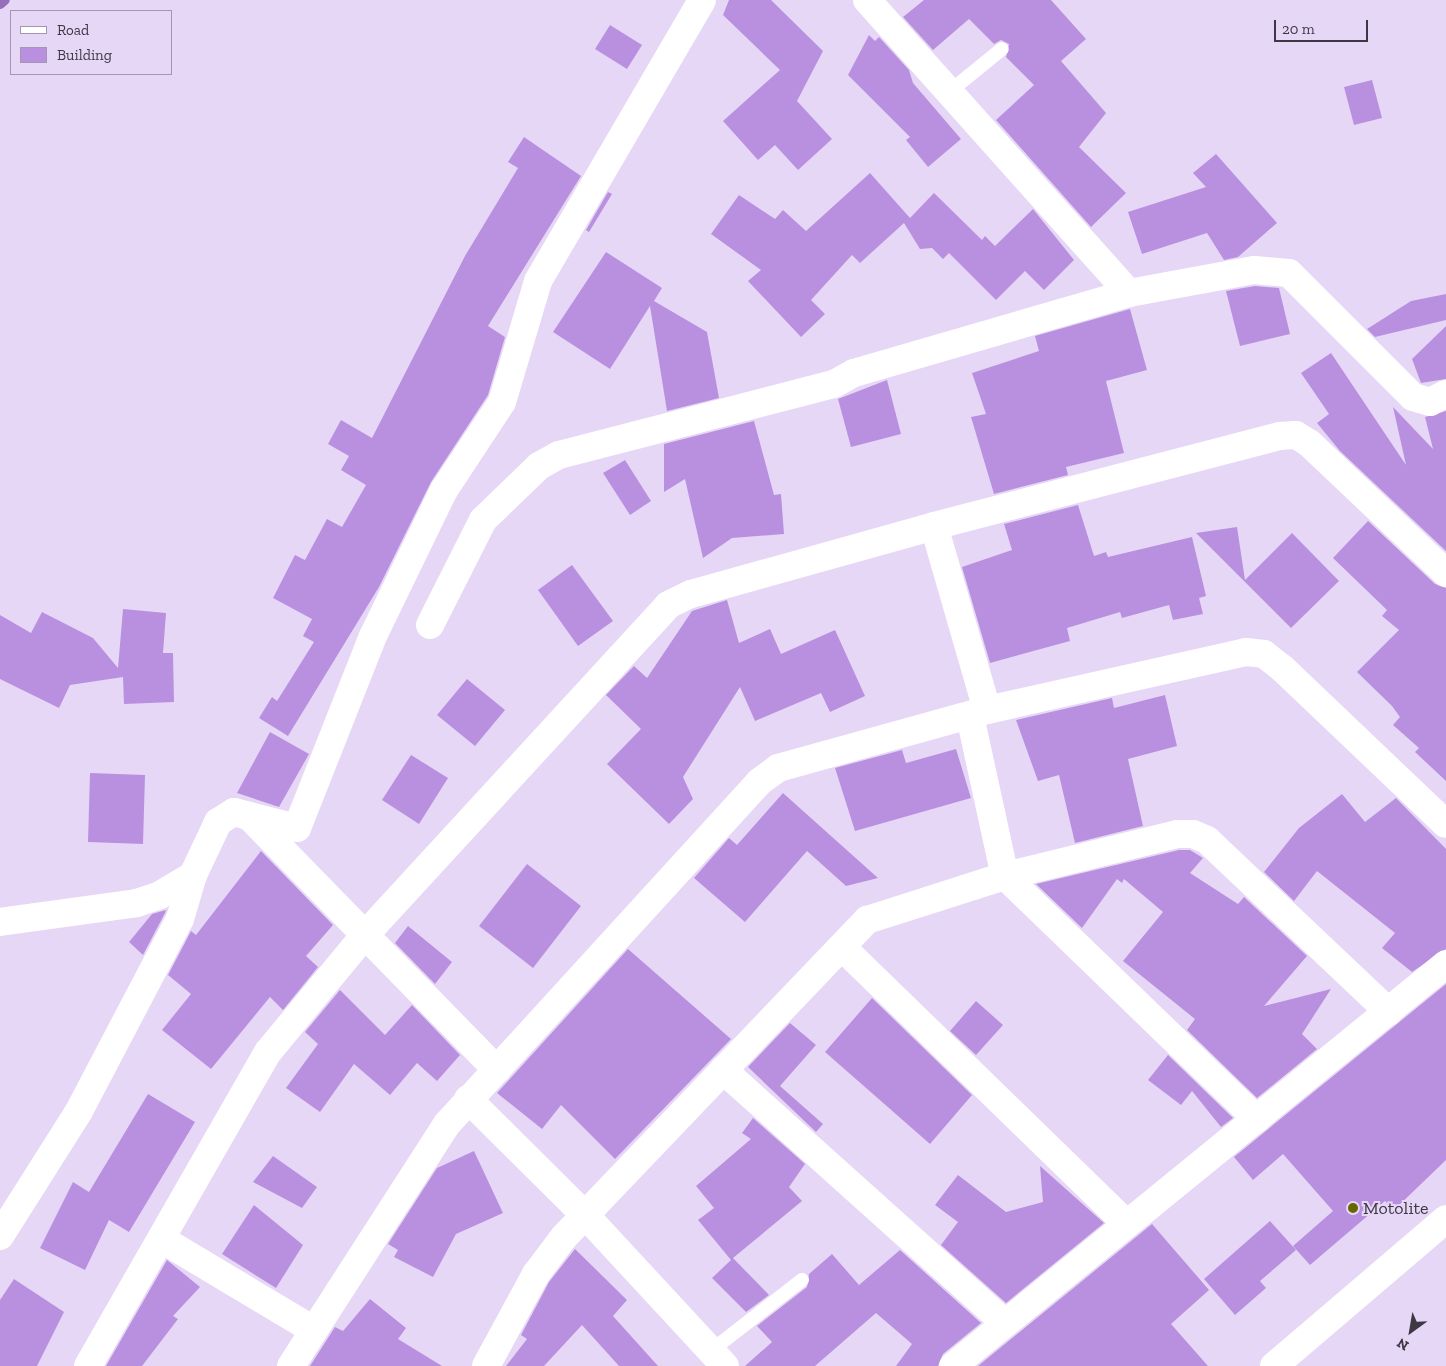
<!DOCTYPE html>
<style>
body{margin:0}
#map{position:relative;width:1446px;height:1366px;overflow:hidden;background:#e7d7f7;font-family:"Zilla Slab",serif}
div>[style]{position:absolute}
[style*='--x']{left:calc(var(--x)*1px);top:calc(var(--y)*1px);width:calc(var(--w)*1px);rotate:calc(var(--a)*1deg)}
.stream>*{height:10px;margin:-5px;padding:0 5px;transform-origin:5px;border-radius:5px;background:#966eba}
.building>*{inset:0;background:#b990df}
.lane>*{height:14px;margin:-7px;padding:0 7px;transform-origin:7px;border-radius:7px;background:#fff}
.street>*{height:28px;margin:-14px;padding:0 14px;transform-origin:14px;border-radius:14px;background:#fff}
.highway>*{height:28px;margin:-14px;padding:0 14px;transform-origin:14px;border-radius:14px;background:#fff}
.dots>*{width:14px;height:14px;translate:-50% -50%;box-sizing:border-box;border:2px solid #e7d7f7;border-radius:50%}
span{translate:-50% -50%;white-space:nowrap;text-align:center;line-height:1.15;-webkit-text-stroke:4px #e7d7f7;paint-order:stroke}
.poi-label{font-size:18px;color:#3e3744}
.left{translate:0 -50%;text-align:left}
.legend{position:absolute;left:10px;top:10px;width:162px;height:65px;box-sizing:border-box;background:#e7d7f7;border:1px solid #a397af;margin:0;padding:6px 9px;list-style:none;font-size:15px;color:#3e3744}
.legend li{display:flex;align-items:center;gap:10px;height:25px}
.legend b{width:25px;border:1px solid #a397af}
.north{position:absolute;left:1386px;top:1306px;width:50px;height:50px;-webkit-text-stroke:4px #e7d7f7;paint-order:stroke;rotate:212deg;font-size:14px;font-weight:700;line-height:20px;text-align:center;color:#3e3744}
.north::after{content:'';display:block;margin:auto;width:18px;height:22px;background:#3e3744;clip-path:polygon(50% 0,100% 100%,50% 72%,0 100%)}
.scale{position:absolute;left:1274px;top:20px;width:94px;height:22px;box-sizing:border-box;border:2px solid #3e3744;border-top:0;padding-left:6px;font-size:15px;line-height:18px;white-space:nowrap;color:#3e3744;-webkit-text-stroke:4px #e7d7f7;paint-order:stroke}
</style>
<div id="map">
<div class="stream">
<div style="--x:0;--y:4;--w:6;--a:-39"></div>
</div>
<div class="building">
<div style="clip-path:polygon(729px 0,771px 0,823px 51px,797px 101px,832px 139px,798px 170px,775px 145px,758px 160px,723px 121px,780px 70px,723px 15px)"></div>
<div style="clip-path:polygon(924px 0,1051px 0,1086px 39px,1061px 61px,1106px 113px,1079px 147px,1126px 193px,1091px 227px,996px 120px,1034px 85px,1006px 57px,1009px 44px,1001px 40px,994px 44px,969px 19px,933px 50px,903px 17px)"></div>
<div style="clip-path:polygon(610px 25px,642px 45px,627px 69px,595px 49px)"></div>
<div style="clip-path:polygon(869px 35px,875px 41px,879px 37px,909px 70px,913px 83px,961px 139px,928px 167px,906px 140px,910px 137px,848px 75px)"></div>
<div style="clip-path:polygon(1372px 80px,1382px 118px,1354px 125px,1344px 87px)"></div>
<div style="clip-path:polygon(524px 137px,581px 176px,488px 326px,505px 337px,488px 395px,431px 482px,379px 587px,288px 736px,259px 718px,272px 697px,277px 701px,314px 642px,303px 636px,312px 619px,273px 598px,295px 555px,305px 560px,327px 519px,342px 527px,366px 485px,341px 470px,349px 456px,328px 444px,341px 420px,372px 438px,465px 256px,518px 168px,508px 162px)"></div>
<div style="clip-path:polygon(1216px 154px,1277px 223px,1238px 257px,1224px 260px,1207px 233px,1142px 254px,1128px 212px,1206px 187px,1193px 173px)"></div>
<div style="clip-path:polygon(870px 173px,910px 218px,934px 193px,982px 240px,985px 236px,995px 246px,1033px 209px,1074px 260px,1044px 290px,1025px 271px,996px 300px,949px 253px,943px 259px,932px 248px,920px 249px,904px 223px,860px 263px,852px 255px,811px 300px,825px 314px,801px 337px,748px 281px,761px 270px,711px 234px,739px 195px,775px 219px,783px 210px,806px 231px)"></div>
<div style="clip-path:polygon(608px 192px,612px 194px,589px 232px,586px 230px)"></div>
<div style="clip-path:polygon(606px 252px,662px 288px,654px 301px,707px 332px,719px 398px,667px 411px,650px 306px,610px 369px,553px 332px)"></div>
<div style="clip-path:polygon(1255px 286px,1279px 288px,1290px 334px,1240px 346px,1226px 291px)"></div>
<div style="clip-path:polygon(1446px 294px,1446px 320px,1375px 337px,1367px 329px,1411px 301px)"></div>
<div style="clip-path:polygon(1130px 309px,1147px 370px,1106px 381px,1124px 453px,1066px 467px,1068px 475px,994px 494px,971px 417px,986px 414px,972px 373px,1039px 351px,1035px 336px)"></div>
<div style="clip-path:polygon(1446px 326px,1446px 379px,1421px 383px,1412px 359px)"></div>
<div style="clip-path:polygon(1331px 353px,1406px 465px,1393px 407px,1433px 449px,1425px 417px,1446px 411px,1446px 551px,1340px 451px,1317px 423px,1329px 414px,1301px 373px)"></div>
<div style="clip-path:polygon(887px 380px,901px 434px,851px 447px,838px 399px)"></div>
<div style="clip-path:polygon(754px 421px,774px 495px,781px 494px,784px 534px,732px 538px,703px 558px,685px 479px,664px 492px,664px 444px)"></div>
<div style="clip-path:polygon(625px 460px,651px 501px,630px 515px,603px 473px)"></div>
<div style="clip-path:polygon(1078px 505px,1094px 556px,1106px 552px,1108px 557px,1192px 537px,1206px 596px,1199px 598px,1203px 614px,1173px 620px,1169px 605px,1122px 618px,1120px 612px,1067px 628px,1070px 641px,990px 663px,962px 567px,1012px 550px,1004px 524px)"></div>
<div style="clip-path:polygon(1368px 521px,1435px 584px,1446px 588px,1446px 781px,1415px 752px,1419px 748px,1393px 725px,1400px 717px,1392px 706px,1357px 672px,1399px 630px,1382px 616px,1387px 610px,1333px 558px)"></div>
<div style="clip-path:polygon(1237px 527px,1245px 580px,1292px 533px,1339px 581px,1291px 628px,1196px 533px)"></div>
<div style="clip-path:polygon(572px 565px,613px 621px,578px 646px,538px 590px)"></div>
<div style="clip-path:polygon(727px 600px,739px 643px,770px 629px,781px 654px,835px 630px,865px 696px,830px 712px,821px 693px,755px 721px,740px 687px,683px 777px,693px 799px,669px 824px,607px 764px,641px 729px,606px 695px,634px 666px,647px 678px,692px 611px)"></div>
<div style="clip-path:polygon(123px 609px,166px 613px,163px 653px,173px 653px,174px 702px,124px 704px,123px 677px,70px 685px,59px 708px,0 679px,0 615px,31px 633px,42px 612px,93px 638px,118px 668px)"></div>
<div style="clip-path:polygon(467px 679px,505px 710px,475px 746px,437px 715px)"></div>
<div style="clip-path:polygon(1165px 695px,1177px 746px,1128px 759px,1143px 826px,1075px 843px,1059px 775px,1038px 781px,1016px 720px,1112px 698px,1114px 708px)"></div>
<div style="clip-path:polygon(270px 732px,309px 754px,279px 807px,237px 793px)"></div>
<div style="clip-path:polygon(956px 749px,971px 798px,855px 831px,835px 768px,902px 750px,906px 763px)"></div>
<div style="clip-path:polygon(411px 755px,448px 778px,419px 824px,382px 800px)"></div>
<div style="clip-path:polygon(90px 773px,145px 775px,143px 844px,88px 842px)"></div>
<div style="clip-path:polygon(783px 793px,878px 878px,846px 886px,807px 851px,745px 922px,694px 878px,729px 838px,737px 845px)"></div>
<div style="clip-path:polygon(1342px 794px,1365px 822px,1396px 798px,1446px 849px,1446px 949px,1412px 972px,1382px 948px,1395px 933px,1317px 871px,1294px 901px,1264px 872px,1299px 828px)"></div>
<div style="clip-path:polygon(1179px 850px,1190px 850px,1203px 858px,1190px 873px,1238px 904px,1244px 897px,1307px 956px,1264px 1006px,1331px 989px,1302px 1034px,1317px 1049px,1257px 1098px,1187px 1030px,1195px 1019px,1123px 961px,1163px 912px,1124px 879px,1122px 883px,1117px 879px,1082px 928px,1036px 884px)"></div>
<div style="clip-path:polygon(261px 851px,333px 925px,306px 956px,318px 967px,283px 1010px,270px 997px,211px 1069px,162px 1030px,191px 994px,168px 975px,191px 931px,196px 935px)"></div>
<div style="clip-path:polygon(527px 864px,581px 906px,533px 968px,479px 926px)"></div>
<div style="clip-path:polygon(166px 910px,165px 913px,143px 955px,129px 942px,152px 914px)"></div>
<div style="clip-path:polygon(408px 926px,452px 962px,435px 984px,395px 943px)"></div>
<div style="clip-path:polygon(628px 949px,731px 1039px,615px 1159px,561px 1105px,542px 1129px,497px 1093px)"></div>
<div style="clip-path:polygon(1446px 984px,1446px 1160px,1394px 1210px,1385px 1201px,1310px 1265px,1293px 1246px,1333px 1211px,1283px 1154px,1253px 1180px,1234px 1157px)"></div>
<div style="clip-path:polygon(340px 990px,385px 1035px,412px 1005px,460px 1055px,437px 1081px,417px 1063px,390px 1095px,354px 1064px,320px 1112px,286px 1088px,318px 1044px,305px 1032px)"></div>
<div style="clip-path:polygon(872px 998px,972px 1095px,930px 1144px,825px 1052px)"></div>
<div style="clip-path:polygon(976px 1001px,1003px 1025px,976px 1055px,950px 1031px)"></div>
<div style="clip-path:polygon(790px 1023px,816px 1045px,780px 1086px,823px 1124px,816px 1132px,748px 1067px)"></div>
<div style="clip-path:polygon(1168px 1055px,1233px 1118px,1221px 1127px,1192px 1091px,1181px 1105px,1148px 1080px)"></div>
<div style="clip-path:polygon(148px 1094px,195px 1122px,129px 1232px,109px 1220px,85px 1270px,40px 1248px,73px 1182px,89px 1192px)"></div>
<div style="clip-path:polygon(753px 1118px,805px 1164px,789px 1187px,802px 1201px,733px 1258px,769px 1295px,746px 1312px,712px 1278px,731px 1260px,698px 1220px,714px 1208px,696px 1186px,751px 1139px,742px 1133px)"></div>
<div style="clip-path:polygon(474px 1151px,503px 1213px,456px 1234px,433px 1277px,394px 1257px,398px 1250px,388px 1244px,437px 1168px)"></div>
<div style="clip-path:polygon(273px 1156px,317px 1187px,302px 1208px,253px 1182px)"></div>
<div style="clip-path:polygon(1040px 1166px,1104px 1223px,1006px 1303px,941px 1245px,958px 1222px,935px 1205px,958px 1175px,1006px 1212px,1043px 1202px)"></div>
<div style="clip-path:polygon(254px 1205px,303px 1245px,276px 1288px,222px 1254px)"></div>
<div style="clip-path:polygon(1270px 1221px,1296px 1250px,1260px 1281px,1266px 1288px,1235px 1315px,1204px 1279px)"></div>
<div style="clip-path:polygon(1152px 1224px,1209px 1290px,1171px 1324px,1208px 1366px,978px 1366px)"></div>
<div style="clip-path:polygon(575px 1249px,627px 1300px,613px 1316px,658px 1366px,619px 1366px,582px 1325px,544px 1366px,506px 1366px,527px 1339px,521px 1335px,549px 1282px)"></div>
<div style="clip-path:polygon(900px 1250px,981px 1323px,943px 1354px,938px 1366px,896px 1366px,912px 1344px,876px 1313px,815px 1366px,745px 1366px,772px 1342px,757px 1326px,807px 1287px,809px 1274px,832px 1254px,859px 1285px)"></div>
<div style="clip-path:polygon(167px 1260px,200px 1287px,173px 1316px,178px 1319px,142px 1366px,106px 1366px)"></div>
<div style="clip-path:polygon(14px 1279px,64px 1312px,37px 1366px,0 1366px,0 1300px)"></div>
<div style="clip-path:polygon(370px 1299px,406px 1328px,398px 1339px,442px 1366px,310px 1366px,335px 1327px,343px 1331px)"></div>
</div>
<div class="lane">
<div style="--x:949;--y:92;--w:68;--a:-39.1"></div>
<div style="--x:712;--y:1350;--w:114;--a:-37.9"></div>
</div>
<div class="street">
<div style="--x:867;--y:0;--w:393;--a:48.2"></div>
<div style="--x:934;--y:526;--w:191;--a:73.9"></div>
<div style="--x:430;--y:625;--w:118;--a:-63.2"></div>
<div style="--x:483;--y:520;--w:78;--a:-44"></div>
<div style="--x:539;--y:466;--w:23;--a:-29"></div>
<div style="--x:559;--y:455;--w:284;--a:-14.5"></div>
<div style="--x:834;--y:384;--w:23;--a:-29"></div>
<div style="--x:854;--y:373;--w:286;--a:-16.2"></div>
<div style="--x:1129;--y:293;--w:127;--a:-10.4"></div>
<div style="--x:1254;--y:270;--w:35;--a:5"></div>
<div style="--x:1289;--y:273;--w:175;--a:45"></div>
<div style="--x:1413;--y:397;--w:18;--a:16"></div>
<div style="--x:1430;--y:402;--w:18;--a:-27"></div>
<div style="--x:970;--y:716;--w:164;--a:77.7"></div>
<div style="--x:1005;--y:876;--w:350;--a:44"></div>
<div style="--x:234;--y:812;--w:65;--a:14.3"></div>
<div style="--x:297;--y:828;--w:206;--a:-68.4"></div>
<div style="--x:373;--y:636;--w:162;--a:-64.1"></div>
<div style="--x:444;--y:490;--w:105;--a:-56.6"></div>
<div style="--x:502;--y:402;--w:126;--a:-73.4"></div>
<div style="--x:538;--y:281;--w:325;--a:-59.7"></div>
<div style="--x:0;--y:922;--w:138;--a:-7.9"></div>
<div style="--x:137;--y:903;--w:24;--a:-19"></div>
<div style="--x:160;--y:895;--w:39;--a:-31"></div>
<div style="--x:193;--y:875;--w:59;--a:-64.7"></div>
<div style="--x:218;--y:822;--w:19;--a:-32"></div>
<div style="--x:234;--y:812;--w:16;--a:15"></div>
<div style="--x:249;--y:816;--w:355;--a:45.7"></div>
<div style="--x:844;--y:949;--w:393;--a:44.2"></div>
<div style="--x:723;--y:1070;--w:379;--a:41.9"></div>
<div style="--x:468;--y:1099;--w:168;--a:44.8"></div>
<div style="--x:587;--y:1217;--w:203;--a:47.2"></div>
<div style="--x:0;--y:1236;--w:148;--a:-57.7"></div>
<div style="--x:79;--y:1111;--w:217;--a:-62.3"></div>
<div style="--x:180;--y:919;--w:46;--a:-73.5"></div>
<div style="--x:163;--y:1240;--w:174;--a:30.9"></div>
<div style="--x:88;--y:1366;--w:362;--a:-60.2"></div>
<div style="--x:268;--y:1052;--w:151;--a:-50.4"></div>
<div style="--x:364;--y:936;--w:449;--a:-47.4"></div>
<div style="--x:668;--y:605;--w:25;--a:-26"></div>
<div style="--x:691;--y:594;--w:252;--a:-15.6"></div>
<div style="--x:934;--y:526;--w:358;--a:-14.6"></div>
<div style="--x:1280;--y:436;--w:16;--a:-4"></div>
<div style="--x:1296;--y:435;--w:15;--a:32"></div>
<div style="--x:1309;--y:443;--w:189;--a:43.5"></div>
<div style="--x:291;--y:1366;--w:288;--a:-57.2"></div>
<div style="--x:447;--y:1124;--w:463;--a:-47.6"></div>
<div style="--x:759;--y:782;--w:24;--a:-36"></div>
<div style="--x:778;--y:768;--w:217;--a:-15.5"></div>
<div style="--x:987;--y:710;--w:265;--a:-12.6"></div>
<div style="--x:1246;--y:652;--w:18;--a:6"></div>
<div style="--x:1264;--y:654;--w:23;--a:38"></div>
<div style="--x:1282;--y:668;--w:226;--a:43.6"></div>
<div style="--x:486;--y:1366;--w:105;--a:-61.5"></div>
<div style="--x:536;--y:1274;--w:46;--a:-52.9"></div>
<div style="--x:564;--y:1237;--w:439;--a:-46.3"></div>
<div style="--x:867;--y:920;--w:145;--a:-17.7"></div>
<div style="--x:1005;--y:876;--w:177;--a:-13.7"></div>
<div style="--x:1177;--y:834;--w:16;--a:0"></div>
<div style="--x:1193;--y:834;--w:15;--a:23"></div>
<div style="--x:1207;--y:840;--w:250;--a:43.4"></div>
<div style="--x:953;--y:1366;--w:636;--a:-39.19"></div>
</div>
<div class="highway">
<div style="--x:1274;--y:1366;--w:226;--a:-40.5"></div>
</div>
<div class="dots">
<div style="left:1353px;top:1208px;background:#676600"></div>
</div>
<div class="poi-label">
<span class="left" style="left:1363px;top:1208px">Motolite</span>
</div>
<ul class="legend">
<li><b style="height:6px;background:#fff"></b>Road</li>
<li><b style="height:14px;background:#b990df"></b>Building</li>
</ul>
<div class="north">N</div>
<div class="scale">20 m</div>
</div>
